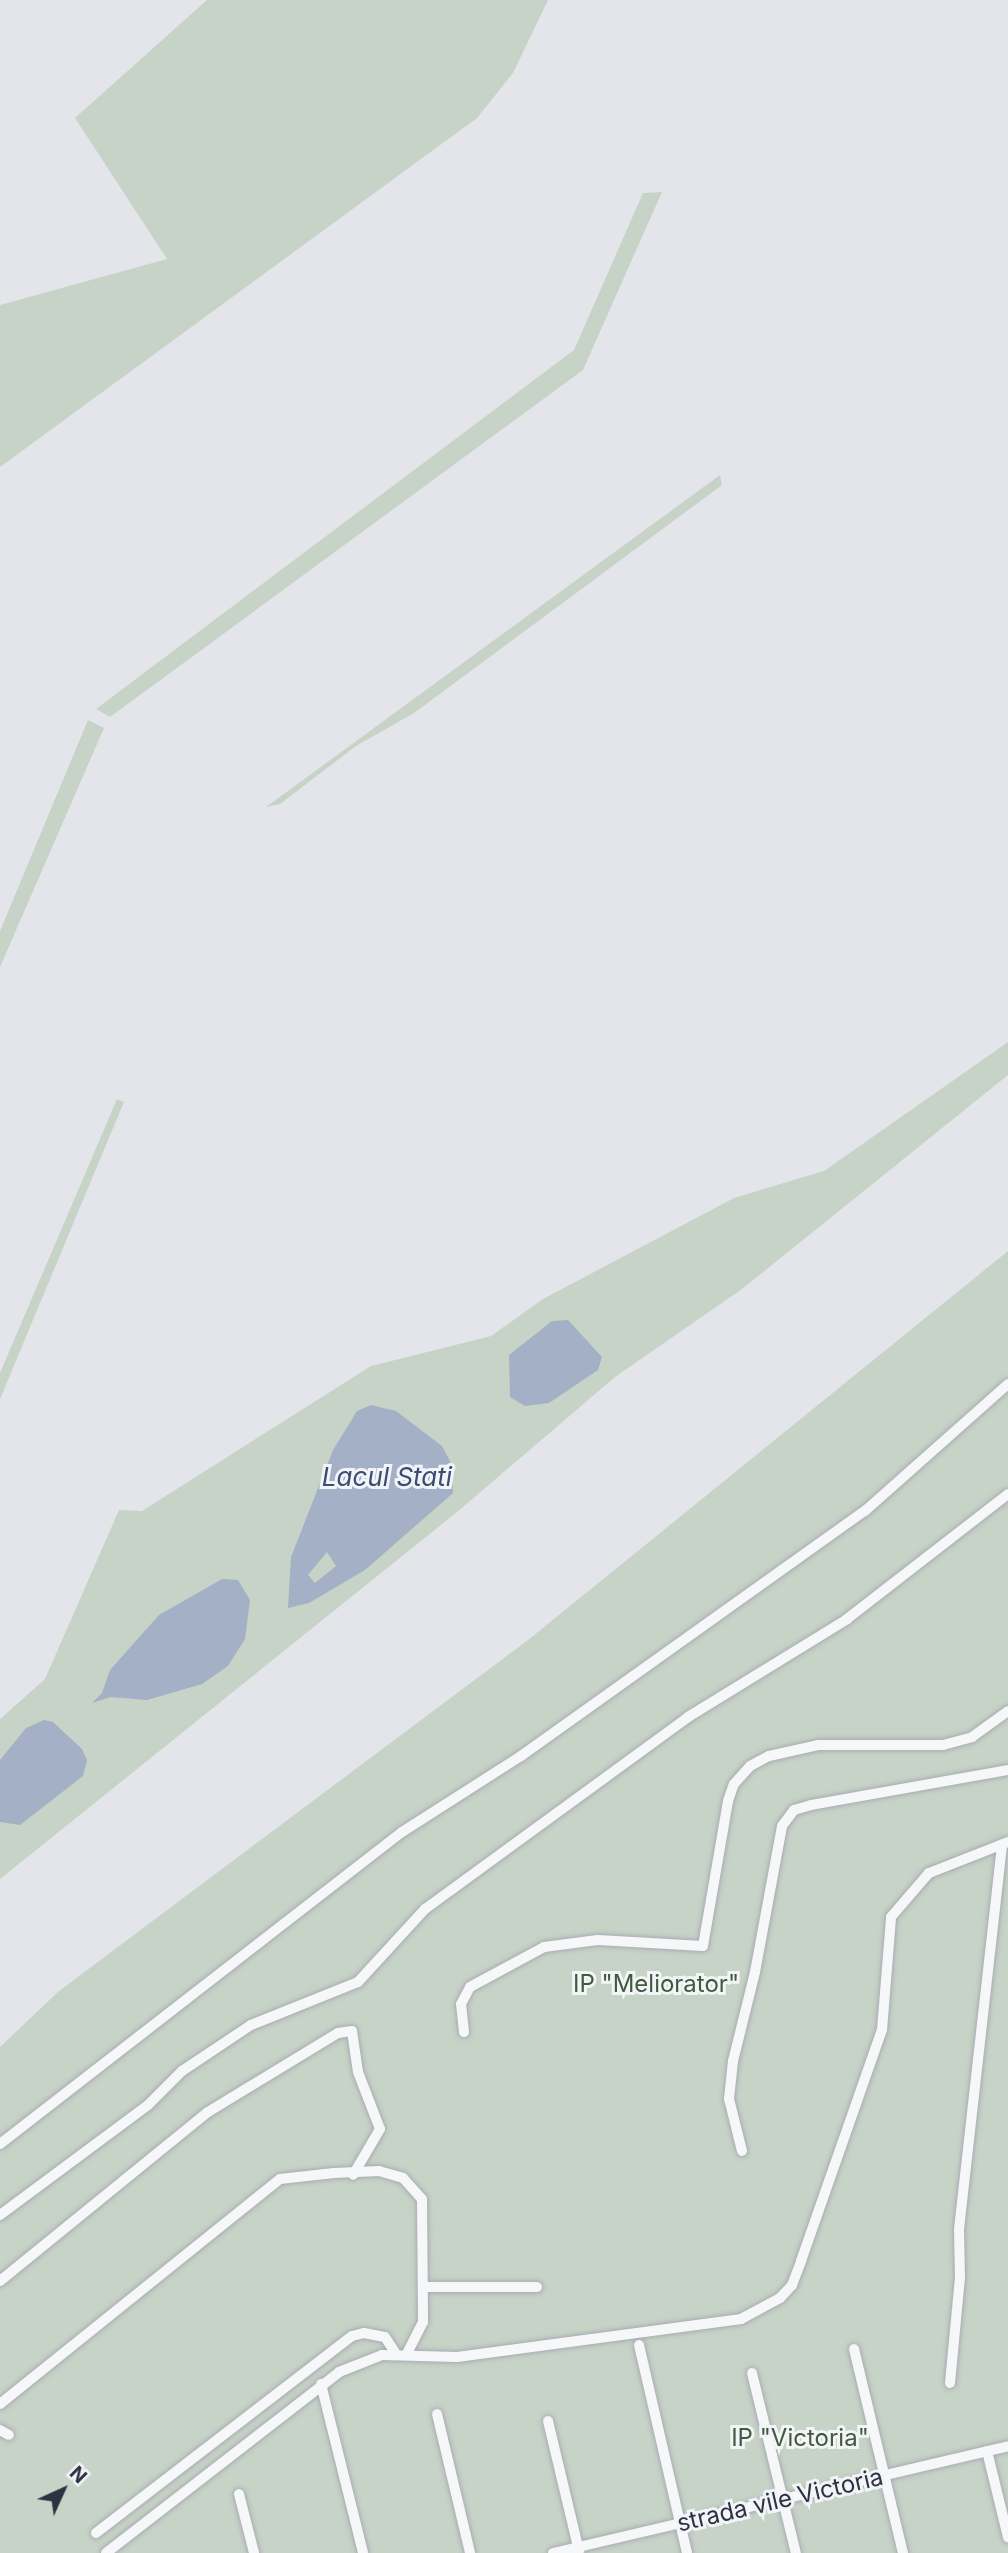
<!DOCTYPE html>
<style>
body{margin:0}
#map{position:relative;width:1008px;height:2553px;overflow:hidden;background:#e4e5ea;font-family:Inter,sans-serif}
div>[style]{position:absolute}
[style*='--x']{left:calc(var(--x)*1px);top:calc(var(--y)*1px);width:calc(var(--w)*1px);rotate:calc(var(--a)*1deg)}
.green>*{inset:0;background:#c7d3c6}
.water>*{inset:0;background:#a3b0c6}
.roads{filter:drop-shadow(0 0 2px #a9acb4) drop-shadow(0 0 2px #a9acb4)}
.street>*{height:10px;margin:-5px;padding:0 5px;transform-origin:5px;border-radius:5px;background:#f6f7f9}
span{translate:-50% -50%;white-space:nowrap;text-align:center;line-height:1.15;-webkit-text-stroke:6px #f3f4f8;paint-order:stroke}
.park-label{font-size:24px;color:#3e5b3c}
.street-label{font-size:24px;color:#2d3241}
.water-label{font-size:26px;color:#3b4d71;font-style:italic}
.north{position:absolute;left:28px;top:2455px;width:70px;height:70px;-webkit-text-stroke:5px #f3f4f8;paint-order:stroke;rotate:45deg;font-size:19px;font-weight:700;line-height:28px;text-align:center;color:#2d3241}
.north::after{content:'';display:block;margin:auto;width:24px;height:32px;background:#2d3241;clip-path:polygon(50% 0,100% 100%,50% 72%,0 100%)}
</style>
<div id="map">
<div class="green">
<div style="clip-path:polygon(207px 0,548px 0,513px 73px,477px 118px,0 467px,0 305px,167px 259px,75px 118px)"></div>
<div style="clip-path:polygon(662px 192px,583px 370px,110px 717px,96px 709px,574px 350px,643px 193px)"></div>
<div style="clip-path:polygon(720px 475px,722px 485px,414px 713px,356px 746px,280px 804px,266px 807px)"></div>
<div style="clip-path:polygon(88px 720px,104px 728px,0 967px,0 931px)"></div>
<div style="clip-path:polygon(1008px 1042px,1008px 1075px,742px 1289px,615px 1377px,457px 1512px,0 1879px,0 1719px,45px 1679px,119px 1510px,142px 1511px,371px 1366px,491px 1336px,543px 1299px,734px 1198px,824px 1171px)"></div>
<div style="clip-path:polygon(117px 1099px,124px 1102px,0 1399px,0 1373px)"></div>
<div style="clip-path:polygon(1008px 1251px,1008px 2553px,0 2553px,0 2047px,59px 1991px,528px 1640px)"></div>
</div>
<div class="water">
<div style="clip-path:polygon(568px 1320px,602px 1357px,598px 1370px,549px 1403px,525px 1406px,510px 1397px,509px 1355px,552px 1321px)"></div>
<div style="clip-path:polygon(evenodd,371px 1405px,396px 1411px,442px 1446px,451px 1463px,453px 1493px,365px 1570px,309px 1603px,288px 1608px,291px 1557px,333px 1450px,357px 1411px,371px 1405px,327px 1552px,336px 1566px,315px 1583px,308px 1575px,327px 1552px)"></div>
<div style="clip-path:polygon(222px 1579px,238px 1580px,250px 1600px,245px 1639px,228px 1666px,202px 1684px,147px 1700px,111px 1697px,92px 1703px,102px 1693px,110px 1670px,159px 1615px)"></div>
<div style="clip-path:polygon(44px 1720px,53px 1722px,82px 1749px,87px 1760px,83px 1776px,20px 1825px,0 1822px,0 1760px,26px 1728px)"></div>
</div>
<div class="roads">
<div class="street">
<div style="--x:464;--y:2032;--w:28;--a:-96"></div>
<div style="--x:461;--y:2004;--w:19;--a:-62"></div>
<div style="--x:470;--y:1987;--w:84;--a:-28.4"></div>
<div style="--x:544;--y:1947;--w:54;--a:-7.4"></div>
<div style="--x:598;--y:1940;--w:105;--a:3.3"></div>
<div style="--x:703;--y:1946;--w:147;--a:-80.2"></div>
<div style="--x:728;--y:1801;--w:18;--a:-71"></div>
<div style="--x:734;--y:1784;--w:24;--a:-48"></div>
<div style="--x:750;--y:1766;--w:21;--a:-28"></div>
<div style="--x:769;--y:1756;--w:50;--a:-12.7"></div>
<div style="--x:818;--y:1745;--w:125;--a:0"></div>
<div style="--x:943;--y:1745;--w:30;--a:-15"></div>
<div style="--x:972;--y:1737;--w:44;--a:-35.8"></div>
<div style="--x:0;--y:2144;--w:509;--a:-37.82"></div>
<div style="--x:402;--y:1832;--w:141;--a:-32.6"></div>
<div style="--x:521;--y:1756;--w:422;--a:-35.5"></div>
<div style="--x:865;--y:1511;--w:191;--a:-41.6"></div>
<div style="--x:742;--y:2151;--w:54;--a:-104"></div>
<div style="--x:729;--y:2099;--w:38;--a:-84"></div>
<div style="--x:733;--y:2061;--w:92;--a:-76.1"></div>
<div style="--x:755;--y:1972;--w:148;--a:-79.5"></div>
<div style="--x:782;--y:1826;--w:20;--a:-53"></div>
<div style="--x:794;--y:1810;--w:18;--a:-16"></div>
<div style="--x:811;--y:1805;--w:200;--a:-10.1"></div>
<div style="--x:0;--y:2215;--w:184;--a:-36.6"></div>
<div style="--x:148;--y:2105;--w:48;--a:-45"></div>
<div style="--x:182;--y:2071;--w:83;--a:-33.7"></div>
<div style="--x:251;--y:2025;--w:115;--a:-21.9"></div>
<div style="--x:358;--y:1982;--w:99;--a:-47.5"></div>
<div style="--x:425;--y:1909;--w:326;--a:-36.1"></div>
<div style="--x:688;--y:1717;--w:187;--a:-31.6"></div>
<div style="--x:847;--y:1619;--w:204;--a:-37.8"></div>
<div style="--x:0;--y:2281;--w:268;--a:-39.1"></div>
<div style="--x:208;--y:2112;--w:152;--a:-31.3"></div>
<div style="--x:338;--y:2033;--w:14;--a:-8"></div>
<div style="--x:352;--y:2031;--w:41;--a:81.7"></div>
<div style="--x:358;--y:2072;--w:61;--a:68.9"></div>
<div style="--x:380;--y:2129;--w:53;--a:120.4"></div>
<div style="--x:423;--y:2287;--w:114;--a:0"></div>
<div style="--x:639;--y:2345;--w:213;--a:77"></div>
<div style="--x:854;--y:2349;--w:210;--a:76.5"></div>
<div style="--x:752;--y:2373;--w:185;--a:76.3"></div>
<div style="--x:950;--y:2383;--w:105;--a:-84.6"></div>
<div style="--x:960;--y:2278;--w:49;--a:-91.2"></div>
<div style="--x:959;--y:2229;--w:387;--a:-83.6"></div>
<div style="--x:321;--y:2384;--w:174;--a:76"></div>
<div style="--x:0;--y:2404;--w:359;--a:-38.8"></div>
<div style="--x:280;--y:2179;--w:54;--a:-6.3"></div>
<div style="--x:334;--y:2173;--w:45;--a:-2.5"></div>
<div style="--x:379;--y:2171;--w:25;--a:16"></div>
<div style="--x:403;--y:2178;--w:28;--a:48"></div>
<div style="--x:422;--y:2199;--w:123;--a:89.5"></div>
<div style="--x:423;--y:2322;--w:36;--a:117"></div>
<div style="--x:437;--y:2414;--w:143;--a:76.6"></div>
<div style="--x:548;--y:2421;--w:134;--a:76.6"></div>
<div style="--x:0;--y:2430;--w:10;--a:29"></div>
<div style="--x:987;--y:2451;--w:89;--a:76.3"></div>
<div style="--x:239;--y:2494;--w:61;--a:75.7"></div>
<div style="--x:96;--y:2533;--w:323;--a:-37.6"></div>
<div style="--x:352;--y:2336;--w:12;--a:-14"></div>
<div style="--x:364;--y:2333;--w:21;--a:11"></div>
<div style="--x:385;--y:2337;--w:20;--a:57"></div>
<div style="--x:106;--y:2553;--w:295;--a:-37.8"></div>
<div style="--x:339;--y:2372;--w:46;--a:-21.6"></div>
<div style="--x:382;--y:2355;--w:75;--a:1.5"></div>
<div style="--x:457;--y:2357;--w:287;--a:-7.6"></div>
<div style="--x:741;--y:2319;--w:44;--a:-28.3"></div>
<div style="--x:780;--y:2298;--w:18;--a:-47"></div>
<div style="--x:792;--y:2285;--w:26;--a:-69"></div>
<div style="--x:801;--y:2261;--w:245;--a:-70.7"></div>
<div style="--x:882;--y:2030;--w:113;--a:-85.4"></div>
<div style="--x:891;--y:1917;--w:58;--a:-49.2"></div>
<div style="--x:929;--y:1873;--w:85;--a:-21.4"></div>
<div style="--x:553;--y:2553;--w:467;--a:-13.2"></div>
</div>
</div>
<div class="park-label">
<span style="left:656px;top:1984px">IP "Meliorator"</span>
<span style="left:800px;top:2438px">IP "Victoria"</span>
</div>
<div class="street-label">
<span style="left:780px;top:2500px;rotate:-13deg">strada vile Victoria</span>
</div>
<div class="water-label">
<span style="left:387px;top:1477px">Lacul Stati</span>
</div>
<div class="north">N</div>
</div>
